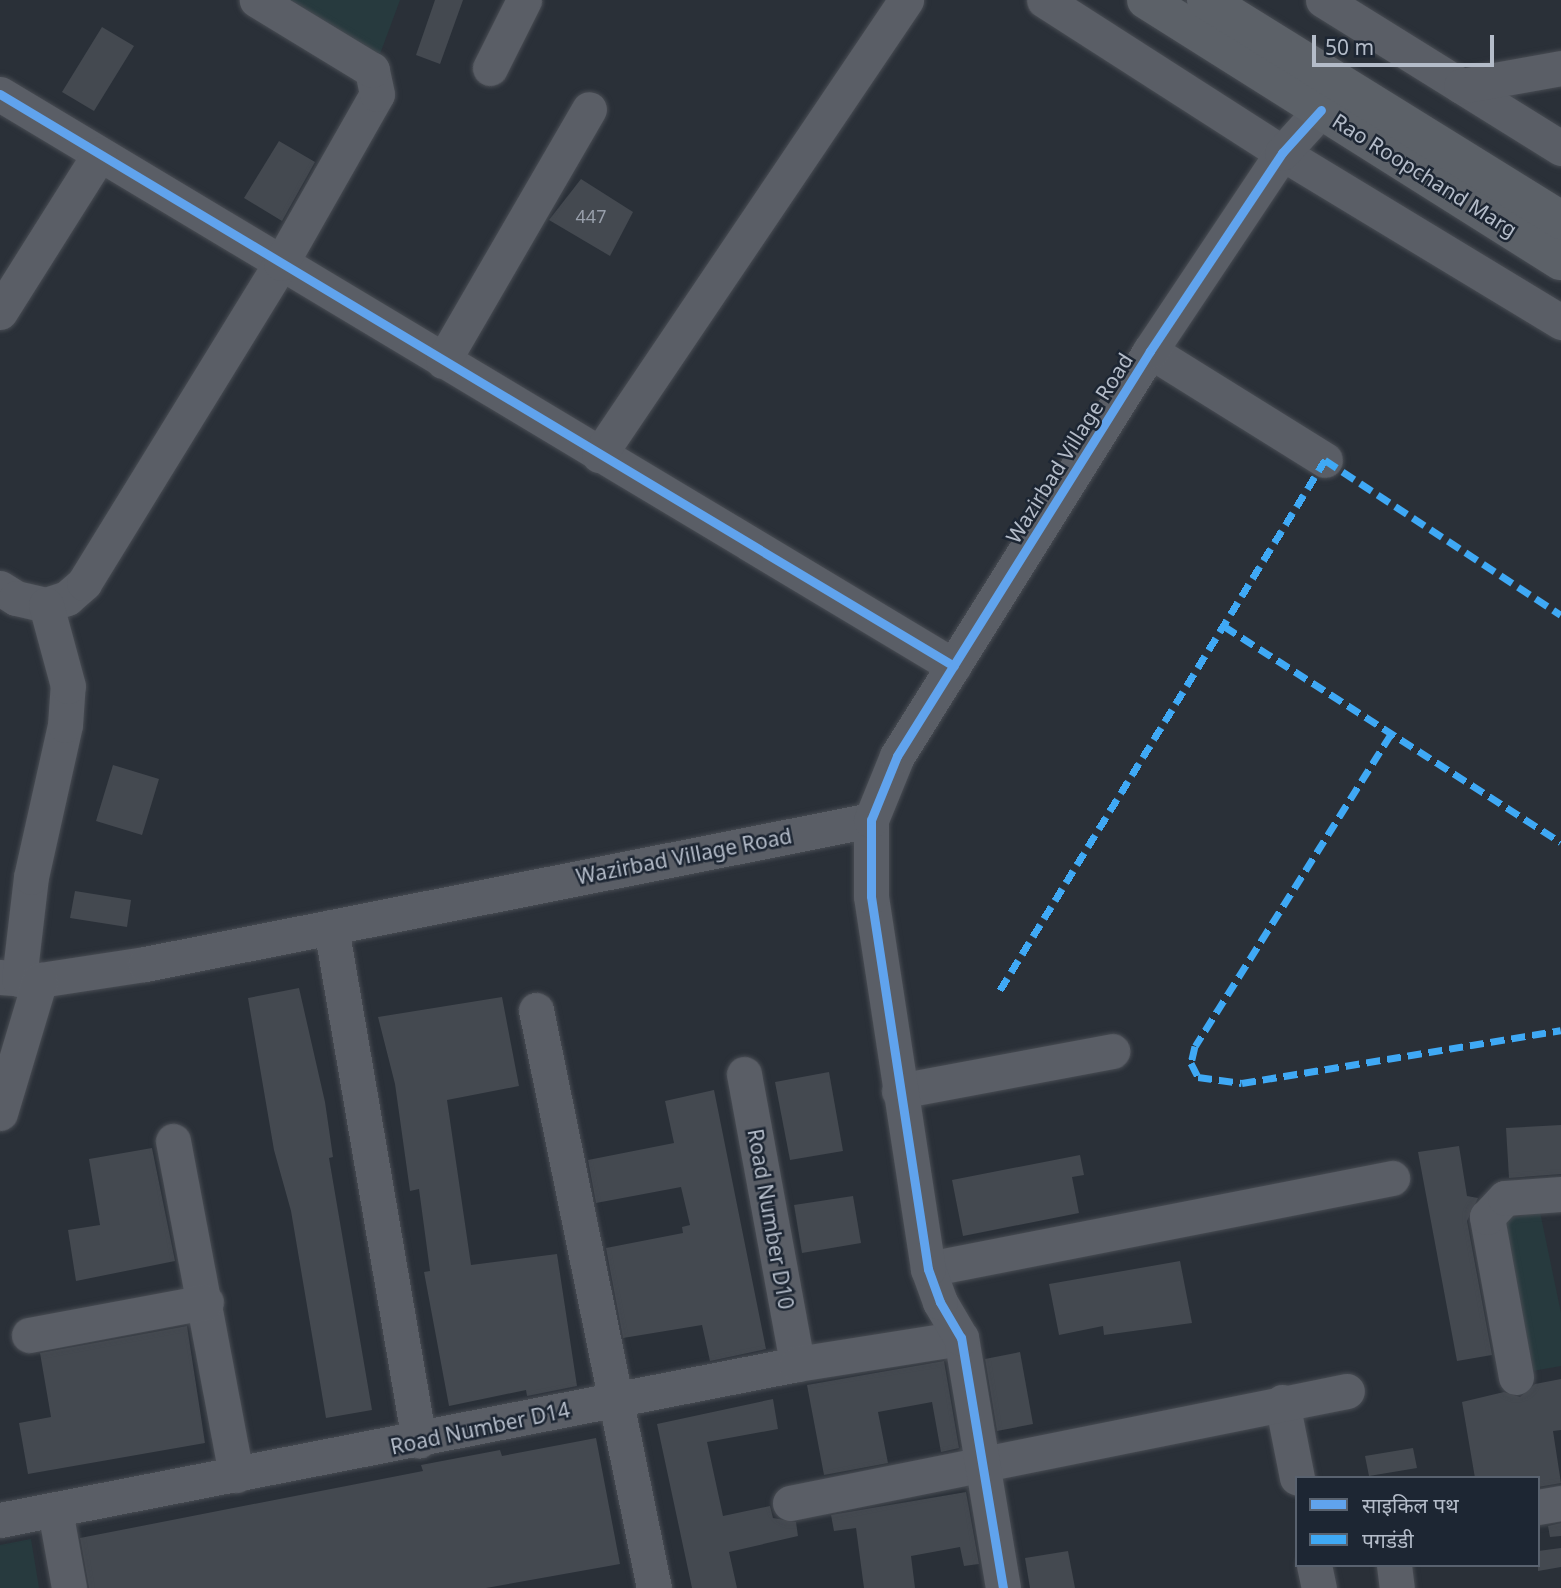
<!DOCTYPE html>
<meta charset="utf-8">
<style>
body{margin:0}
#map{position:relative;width:1561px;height:1588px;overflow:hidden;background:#2a3038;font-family:"Noto Sans","Noto Sans Devanagari",sans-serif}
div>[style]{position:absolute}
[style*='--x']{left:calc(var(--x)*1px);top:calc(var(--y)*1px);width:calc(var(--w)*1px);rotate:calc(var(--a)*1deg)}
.green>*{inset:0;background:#273a3e}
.building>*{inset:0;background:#444950}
.roads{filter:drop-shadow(0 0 2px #484c53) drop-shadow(0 0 2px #484c53)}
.minor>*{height:35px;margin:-17.5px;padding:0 17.5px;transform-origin:17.5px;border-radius:17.5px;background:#5a5e66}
.major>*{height:38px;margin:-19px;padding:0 19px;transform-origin:19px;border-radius:19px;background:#5c6168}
.quiet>*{height:7px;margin-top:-3.5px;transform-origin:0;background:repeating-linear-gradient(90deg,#3fa9f5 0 14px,transparent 0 21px)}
.cycleway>*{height:9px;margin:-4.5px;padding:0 4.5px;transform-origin:4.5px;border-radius:4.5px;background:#60a3ed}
span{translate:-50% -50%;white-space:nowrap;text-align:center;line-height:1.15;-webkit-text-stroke:5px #1d2633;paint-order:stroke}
.number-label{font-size:18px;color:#989fab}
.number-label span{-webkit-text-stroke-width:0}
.street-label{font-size:21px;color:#b4bcc9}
.legend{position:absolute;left:1295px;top:1476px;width:245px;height:91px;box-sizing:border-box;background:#1d2633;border:2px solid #59626f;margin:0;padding:9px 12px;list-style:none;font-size:21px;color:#b4bcc9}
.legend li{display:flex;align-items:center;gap:14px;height:35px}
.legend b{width:35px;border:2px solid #59626f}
.scale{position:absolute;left:1312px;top:35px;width:182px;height:32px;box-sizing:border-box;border:4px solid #b4bcc9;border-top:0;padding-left:9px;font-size:21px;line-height:24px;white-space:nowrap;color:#b4bcc9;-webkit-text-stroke:5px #1d2633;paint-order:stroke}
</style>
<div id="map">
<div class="green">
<div style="clip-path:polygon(275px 0,400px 0,377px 62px)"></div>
<div style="clip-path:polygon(1540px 1212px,1561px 1313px,1561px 1366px,1527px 1372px,1499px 1220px)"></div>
<div style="clip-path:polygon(31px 1539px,39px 1588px,0 1588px,0 1545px)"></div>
</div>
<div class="building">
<div style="clip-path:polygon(435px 0,463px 0,440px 64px,416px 55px)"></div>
<div style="clip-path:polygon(102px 27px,134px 46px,94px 111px,62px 92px)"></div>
<div style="clip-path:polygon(279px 141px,315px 162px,282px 221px,244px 198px)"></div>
<div style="clip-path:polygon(581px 179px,633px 212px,610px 256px,549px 220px)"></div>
<div style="clip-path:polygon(113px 765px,159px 779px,142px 835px,96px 821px)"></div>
<div style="clip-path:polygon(75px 891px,131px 900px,127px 927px,70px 918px)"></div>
<div style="clip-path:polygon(299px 988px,325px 1102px,333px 1157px,329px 1158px,372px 1410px,326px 1418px,291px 1211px,274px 1150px,248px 998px)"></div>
<div style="clip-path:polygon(502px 997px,519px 1086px,447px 1100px,471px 1265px,557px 1254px,577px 1386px,527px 1396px,526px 1390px,449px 1406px,424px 1272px,430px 1271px,419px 1189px,410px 1191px,395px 1084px,378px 1017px)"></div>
<div style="clip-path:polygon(829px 1072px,843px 1151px,790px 1160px,775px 1082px)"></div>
<div style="clip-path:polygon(714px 1090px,766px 1349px,710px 1361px,702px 1325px,623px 1338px,606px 1248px,683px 1233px,682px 1227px,690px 1225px,681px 1187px,596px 1203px,588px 1160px,674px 1143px,665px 1101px)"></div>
<div style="clip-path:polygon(1561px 1125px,1561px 1174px,1509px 1178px,1506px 1128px)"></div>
<div style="clip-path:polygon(1459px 1146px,1467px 1196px,1478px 1198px,1467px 1221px,1492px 1355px,1457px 1361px,1418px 1152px)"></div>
<div style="clip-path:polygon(152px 1148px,175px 1261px,76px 1281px,68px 1230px,100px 1225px,89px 1159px)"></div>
<div style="clip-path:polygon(1080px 1155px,1084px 1175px,1072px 1177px,1079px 1213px,963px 1236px,952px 1180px)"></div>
<div style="clip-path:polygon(853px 1196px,861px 1243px,802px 1253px,794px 1205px)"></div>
<div style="clip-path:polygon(1180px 1261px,1192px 1323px,1104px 1335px,1103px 1326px,1059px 1335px,1049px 1284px)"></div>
<div style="clip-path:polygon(187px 1326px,205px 1443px,28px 1474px,19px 1423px,51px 1417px,40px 1353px)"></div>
<div style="clip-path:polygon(1020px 1352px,1033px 1424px,997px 1431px,985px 1359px)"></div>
<div style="clip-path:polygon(944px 1361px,959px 1448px,941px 1452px,932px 1402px,878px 1412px,888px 1463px,824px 1475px,807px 1385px)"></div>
<div style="clip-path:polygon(1561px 1379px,1561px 1430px,1553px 1431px,1561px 1483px,1538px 1487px,1538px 1478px,1475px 1478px,1462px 1402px,1504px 1392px,1520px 1397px,1535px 1384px)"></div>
<div style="clip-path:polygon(773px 1399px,778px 1429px,707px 1442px,723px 1516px,770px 1506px,773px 1518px,796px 1522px,798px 1536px,729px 1552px,737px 1588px,692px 1588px,657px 1424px)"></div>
<div style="clip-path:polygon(596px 1438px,620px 1564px,486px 1588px,89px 1588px,80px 1538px,423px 1471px,421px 1465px,500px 1450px,502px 1456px)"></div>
<div style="clip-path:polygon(1413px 1448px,1417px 1468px,1369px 1476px,1365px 1456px)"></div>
<div style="clip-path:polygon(966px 1492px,979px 1564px,964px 1566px,960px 1547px,911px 1556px,915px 1588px,864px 1588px,856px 1528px,834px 1531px,831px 1515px)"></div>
<div style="clip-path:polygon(1561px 1523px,1561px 1536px,1550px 1537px,1548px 1526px)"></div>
<div style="clip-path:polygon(1561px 1548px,1561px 1567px,1538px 1571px,1538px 1551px)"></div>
<div style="clip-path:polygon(1068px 1551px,1075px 1588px,1030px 1588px,1025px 1558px)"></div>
</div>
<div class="roads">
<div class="minor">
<div style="--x:1044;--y:0;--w:283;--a:32.7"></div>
<div style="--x:1282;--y:153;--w:326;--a:31.2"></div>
<div style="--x:1323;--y:0;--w:280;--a:31.9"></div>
<div style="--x:490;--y:68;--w:76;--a:-63.4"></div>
<div style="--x:1461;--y:86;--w:102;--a:-10.2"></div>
<div style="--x:0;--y:94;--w:1112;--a:30.95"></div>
<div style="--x:0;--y:312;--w:186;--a:-57.8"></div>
<div style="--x:1150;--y:351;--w:206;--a:31.9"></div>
<div style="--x:443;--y:361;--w:291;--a:-59.9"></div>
<div style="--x:599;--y:455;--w:549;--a:-55.99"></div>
<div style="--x:0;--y:588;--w:19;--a:32"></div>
<div style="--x:16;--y:598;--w:31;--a:13"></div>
<div style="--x:46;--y:605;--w:22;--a:-18"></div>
<div style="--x:67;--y:598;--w:23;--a:-41"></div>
<div style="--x:84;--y:583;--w:376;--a:-58.4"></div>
<div style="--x:281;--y:263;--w:194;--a:-60.4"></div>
<div style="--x:377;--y:94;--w:25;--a:-102"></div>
<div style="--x:372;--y:70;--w:135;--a:-148.7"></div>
<div style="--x:331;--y:927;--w:521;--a:80.28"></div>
<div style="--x:0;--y:977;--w:40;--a:4.3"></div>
<div style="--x:40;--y:980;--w:106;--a:-8.7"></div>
<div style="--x:145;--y:964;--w:740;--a:-11.22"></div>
<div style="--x:19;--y:979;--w:103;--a:-83.3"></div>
<div style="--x:31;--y:877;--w:156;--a:-77.4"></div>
<div style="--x:65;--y:725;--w:39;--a:-86"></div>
<div style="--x:68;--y:686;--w:84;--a:-105.2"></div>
<div style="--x:536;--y:1010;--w:590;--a:78.46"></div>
<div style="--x:744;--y:1074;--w:295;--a:79.6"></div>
<div style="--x:899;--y:1091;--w:217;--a:-10.6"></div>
<div style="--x:0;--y:1113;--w:139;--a:-73.3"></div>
<div style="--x:173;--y:1141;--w:340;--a:79.3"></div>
<div style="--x:928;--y:1269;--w:473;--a:-11.1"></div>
<div style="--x:29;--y:1335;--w:180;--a:-10.6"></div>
<div style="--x:1516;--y:1377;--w:163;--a:-100.3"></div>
<div style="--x:1487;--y:1217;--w:26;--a:-47"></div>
<div style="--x:1505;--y:1198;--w:56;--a:-4.1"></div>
<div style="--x:1282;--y:1402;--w:77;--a:78.8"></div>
<div style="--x:790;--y:1503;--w:568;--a:-11.37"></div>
<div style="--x:1538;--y:1507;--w:23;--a:-10"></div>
<div style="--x:55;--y:1510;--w:79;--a:79.8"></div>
<div style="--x:0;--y:1520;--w:812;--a:-11.07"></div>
<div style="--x:797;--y:1364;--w:166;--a:-9"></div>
<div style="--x:1314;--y:1565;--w:24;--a:78"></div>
<div style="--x:1394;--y:1565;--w:23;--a:83"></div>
<div style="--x:1003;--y:1588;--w:254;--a:-99.5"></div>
<div style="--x:961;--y:1338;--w:42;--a:-120.3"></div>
<div style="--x:940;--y:1302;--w:35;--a:-110"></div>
<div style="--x:928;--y:1269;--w:377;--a:-98.7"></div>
<div style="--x:871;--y:896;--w:76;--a:-90"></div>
<div style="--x:871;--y:820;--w:69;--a:-67.9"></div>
<div style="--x:897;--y:756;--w:478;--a:-58"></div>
<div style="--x:1150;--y:351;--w:238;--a:-56.3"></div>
<div style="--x:1282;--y:153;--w:58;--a:-47.8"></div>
</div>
<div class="major">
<div style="--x:1146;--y:0;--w:490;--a:32.2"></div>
<div style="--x:1206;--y:0;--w:418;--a:31.8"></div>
</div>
</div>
<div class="quiet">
<div style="--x:1224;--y:626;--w:400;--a:32.7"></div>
<div style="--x:1391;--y:734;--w:368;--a:122.1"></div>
<div style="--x:1195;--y:1046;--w:17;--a:103"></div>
<div style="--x:1191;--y:1063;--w:16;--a:63"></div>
<div style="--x:1198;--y:1077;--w:44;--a:7.8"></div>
<div style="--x:1242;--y:1083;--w:323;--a:-9.4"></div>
<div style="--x:1000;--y:990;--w:622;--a:-58.48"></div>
<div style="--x:1325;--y:460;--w:282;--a:33.3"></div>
</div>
<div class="cycleway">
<div style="--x:0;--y:94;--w:1112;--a:30.95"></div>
<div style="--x:1003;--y:1588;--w:254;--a:-99.5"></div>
<div style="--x:961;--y:1338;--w:42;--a:-120.3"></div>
<div style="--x:940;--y:1302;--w:35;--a:-110"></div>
<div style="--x:928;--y:1269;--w:377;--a:-98.7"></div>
<div style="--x:871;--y:896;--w:76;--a:-90"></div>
<div style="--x:871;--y:820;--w:69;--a:-67.9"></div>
<div style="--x:897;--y:756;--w:478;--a:-58"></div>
<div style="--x:1150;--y:351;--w:238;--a:-56.3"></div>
<div style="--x:1282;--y:153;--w:58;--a:-47.8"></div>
</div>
<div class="number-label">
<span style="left:591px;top:216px">447</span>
</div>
<div class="street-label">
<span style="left:1425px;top:175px;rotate:32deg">Rao Roopchand Marg</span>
<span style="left:1069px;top:448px;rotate:-58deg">Wazirbad Village Road</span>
<span style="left:684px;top:856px;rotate:-11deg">Wazirbad Village Road</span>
<span style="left:771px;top:1219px;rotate:80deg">Road Number D10</span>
<span style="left:480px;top:1428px;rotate:-12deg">Road Number D14</span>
</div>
<ul class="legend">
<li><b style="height:9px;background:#60a3ed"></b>साइकिल पथ</li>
<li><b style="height:9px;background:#3fa9f5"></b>पगडंडी</li>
</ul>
<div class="scale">50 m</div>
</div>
